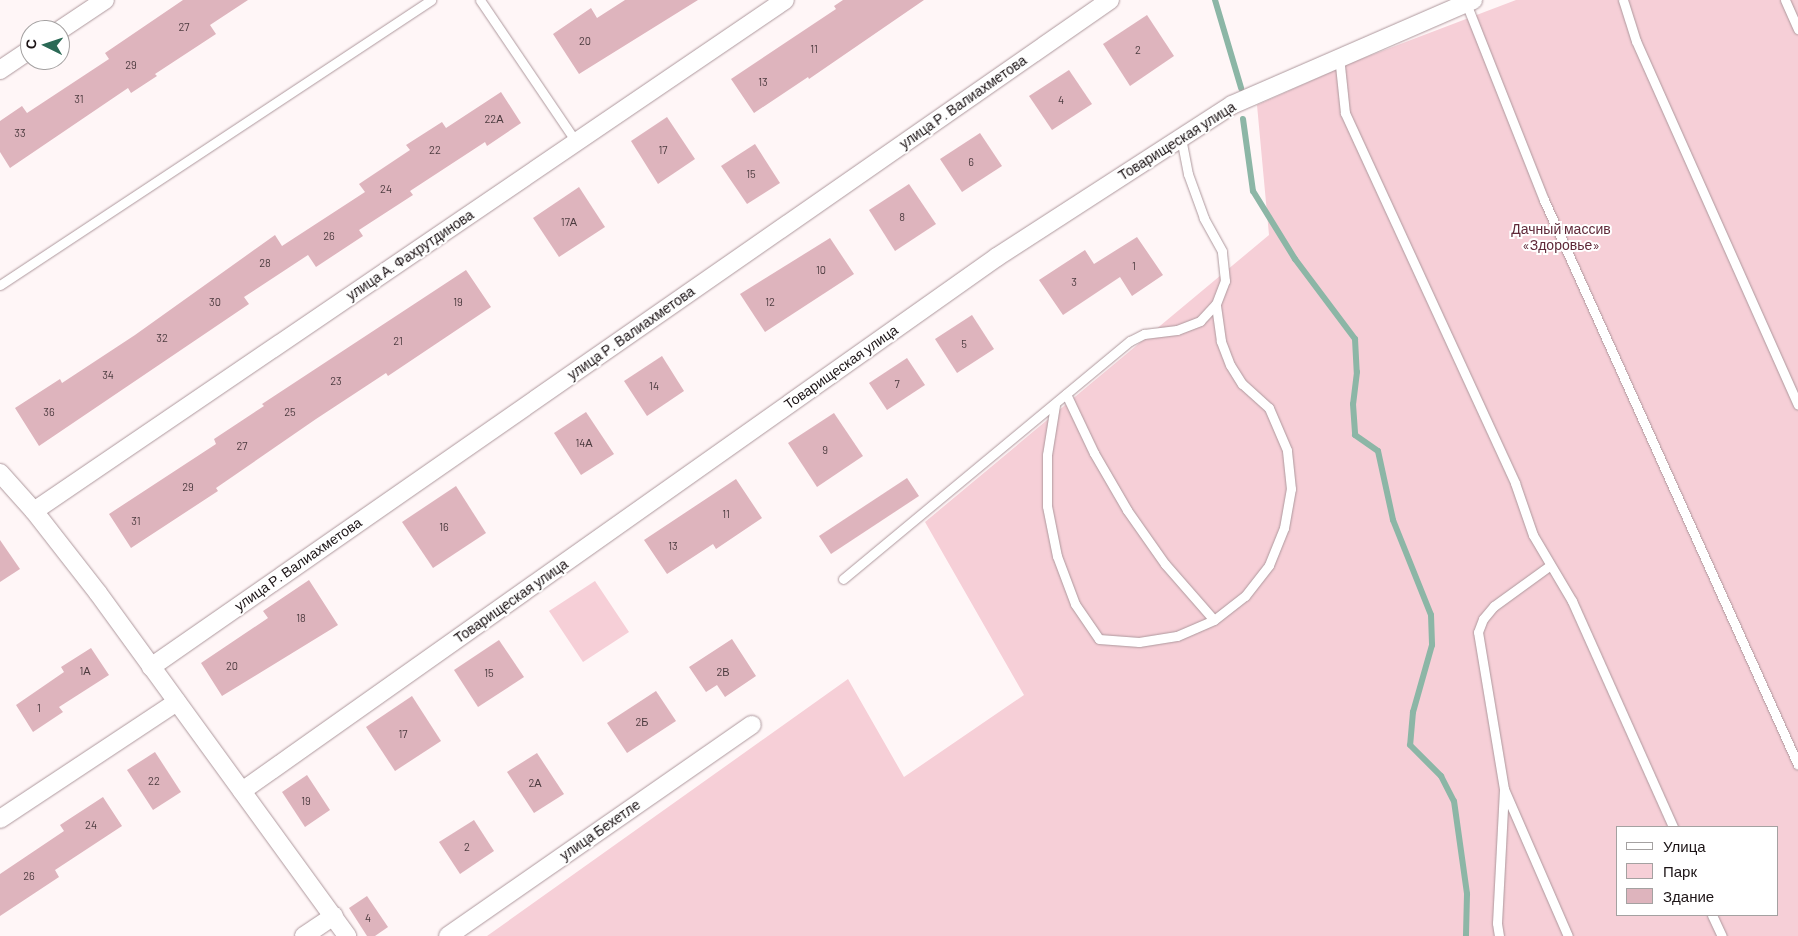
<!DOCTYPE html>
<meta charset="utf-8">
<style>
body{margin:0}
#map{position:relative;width:1798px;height:936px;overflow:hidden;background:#fff6f7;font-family:Barlow,sans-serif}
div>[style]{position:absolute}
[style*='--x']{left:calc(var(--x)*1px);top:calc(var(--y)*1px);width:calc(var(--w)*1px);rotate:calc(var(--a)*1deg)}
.green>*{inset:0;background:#f6cfd7}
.stream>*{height:6px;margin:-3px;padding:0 3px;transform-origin:3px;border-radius:3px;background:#8cb6a6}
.building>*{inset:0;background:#deb4bd}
.roads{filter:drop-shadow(0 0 1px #ae989d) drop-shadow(0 0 1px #ae989d)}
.lane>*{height:9px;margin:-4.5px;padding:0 4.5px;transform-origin:4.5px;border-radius:4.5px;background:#fff}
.street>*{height:18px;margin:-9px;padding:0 9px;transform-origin:9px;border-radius:9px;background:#fff}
span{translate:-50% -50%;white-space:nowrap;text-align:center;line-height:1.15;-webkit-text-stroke:4px #fff;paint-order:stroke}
.number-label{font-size:11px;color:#4c3b3f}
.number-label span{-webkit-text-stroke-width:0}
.street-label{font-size:14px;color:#1b1315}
.park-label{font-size:14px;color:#5f2939}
.legend{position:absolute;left:1616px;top:826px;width:162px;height:90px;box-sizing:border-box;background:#fff;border:1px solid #a4a1a1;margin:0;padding:6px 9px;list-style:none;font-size:15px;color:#1b1315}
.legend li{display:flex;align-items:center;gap:10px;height:25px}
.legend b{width:25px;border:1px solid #a4a1a1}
.north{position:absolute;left:20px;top:20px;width:50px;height:50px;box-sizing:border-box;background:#fff;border:1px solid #a4a1a1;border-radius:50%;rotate:274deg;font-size:14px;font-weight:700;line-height:20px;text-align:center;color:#1b1315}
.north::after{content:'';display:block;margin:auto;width:18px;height:22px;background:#2b6955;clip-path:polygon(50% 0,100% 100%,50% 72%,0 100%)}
</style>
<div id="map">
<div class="green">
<div style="clip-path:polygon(evenodd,1516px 0,1798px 0,1798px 936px,487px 936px,848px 679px,904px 777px,1024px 695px,925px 522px,1269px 235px,1257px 105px,1353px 62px,1516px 0,1617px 827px,1777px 827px,1777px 915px,1617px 915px,1617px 827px)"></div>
<div style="clip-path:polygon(595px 581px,629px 632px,583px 662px,549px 611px)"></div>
</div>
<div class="stream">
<div style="--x:1215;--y:0;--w:92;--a:73.5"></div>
<div style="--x:1243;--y:119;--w:73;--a:82.1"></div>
<div style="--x:1253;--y:191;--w:80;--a:58.3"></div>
<div style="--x:1295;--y:259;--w:100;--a:53.1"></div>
<div style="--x:1355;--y:339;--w:33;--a:87"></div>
<div style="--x:1357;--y:372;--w:32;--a:97"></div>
<div style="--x:1353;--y:404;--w:31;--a:86"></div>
<div style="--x:1355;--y:435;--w:28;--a:35"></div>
<div style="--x:1378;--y:451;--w:71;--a:77.7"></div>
<div style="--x:1393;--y:520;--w:102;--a:68.2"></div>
<div style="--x:1431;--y:615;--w:30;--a:88"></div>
<div style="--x:1432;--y:645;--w:70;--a:105.8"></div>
<div style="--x:1413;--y:712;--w:33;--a:95"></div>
<div style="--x:1410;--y:745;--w:44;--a:45"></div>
<div style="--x:1441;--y:776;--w:28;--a:63"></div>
<div style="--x:1454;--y:801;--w:94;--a:82"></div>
<div style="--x:1467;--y:894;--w:42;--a:91.4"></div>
</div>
<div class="building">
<div style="clip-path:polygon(183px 0,248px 0,210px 25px,216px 34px,155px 74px,157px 76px,131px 93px,128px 88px,10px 168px,0 152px,0 121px,22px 106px,27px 113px,109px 59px,105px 53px)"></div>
<div style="clip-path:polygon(625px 0,698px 0,579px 74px,553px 34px,591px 8px,597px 18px)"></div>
<div style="clip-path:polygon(843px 0,924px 0,809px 79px,808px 77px,754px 113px,731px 79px,836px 9px,834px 6px)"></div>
<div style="clip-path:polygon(1147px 15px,1174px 56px,1130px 86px,1103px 44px)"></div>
<div style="clip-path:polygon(1069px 70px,1092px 104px,1052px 130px,1029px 96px)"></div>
<div style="clip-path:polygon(501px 92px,521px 123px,487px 146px,485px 142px,410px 191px,413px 195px,359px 230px,363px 236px,316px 267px,308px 255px,244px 297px,249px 304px,39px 446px,15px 408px,60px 379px,62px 383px,135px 335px,275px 235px,282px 246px,365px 192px,359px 184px,410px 150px,406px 145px,442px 122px,446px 128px)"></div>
<div style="clip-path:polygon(667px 117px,695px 159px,658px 184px,631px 141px)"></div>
<div style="clip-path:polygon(980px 133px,1002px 166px,962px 192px,940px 159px)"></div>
<div style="clip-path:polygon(755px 144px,780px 183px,747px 204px,721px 166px)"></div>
<div style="clip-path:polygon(909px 184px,936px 224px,895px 251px,869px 210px)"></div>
<div style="clip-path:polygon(579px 187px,605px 227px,559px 257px,533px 218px)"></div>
<div style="clip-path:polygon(1137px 237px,1163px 275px,1132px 296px,1120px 277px,1063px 315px,1039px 280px,1085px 250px,1094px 264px)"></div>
<div style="clip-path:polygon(830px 238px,854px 274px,765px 332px,740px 294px)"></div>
<div style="clip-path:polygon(466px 270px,491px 307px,388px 376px,386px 373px,316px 419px,216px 488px,218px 491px,131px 548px,109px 514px,216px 444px,214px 439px,264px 406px,262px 404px)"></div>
<div style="clip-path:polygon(972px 315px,994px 349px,957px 373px,935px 339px)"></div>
<div style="clip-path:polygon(662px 356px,684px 391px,647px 416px,624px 381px)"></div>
<div style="clip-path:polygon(907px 358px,925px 385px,887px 410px,869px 383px)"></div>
<div style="clip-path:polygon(586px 412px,614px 454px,581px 475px,554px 433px)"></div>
<div style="clip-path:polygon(834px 413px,863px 456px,817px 487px,788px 443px)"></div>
<div style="clip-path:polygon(907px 478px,919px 496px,831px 554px,819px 536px)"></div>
<div style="clip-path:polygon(736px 479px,762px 518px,716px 549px,713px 544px,667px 574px,644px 540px)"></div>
<div style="clip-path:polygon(456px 486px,486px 533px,433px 568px,402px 522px)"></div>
<div style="clip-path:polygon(0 540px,20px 569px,0 582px)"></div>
<div style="clip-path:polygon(309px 580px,338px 625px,222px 696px,201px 663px,268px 618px,263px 611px)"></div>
<div style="clip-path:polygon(732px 639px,756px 676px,725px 697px,717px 685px,706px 692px,689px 667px)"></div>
<div style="clip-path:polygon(499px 640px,524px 677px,478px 707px,454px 670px)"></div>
<div style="clip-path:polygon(91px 648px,109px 675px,59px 707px,63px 712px,33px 732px,16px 705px,64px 672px,61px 667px)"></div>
<div style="clip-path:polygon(656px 691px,676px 721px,627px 753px,607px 723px)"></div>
<div style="clip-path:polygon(412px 696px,441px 741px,395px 771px,366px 727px)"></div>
<div style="clip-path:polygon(155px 752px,181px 792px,153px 810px,127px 770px)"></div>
<div style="clip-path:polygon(537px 753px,564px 794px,534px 813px,507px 772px)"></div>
<div style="clip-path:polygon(307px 775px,330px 810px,305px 827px,282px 792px)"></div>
<div style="clip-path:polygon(103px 797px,122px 826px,55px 870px,59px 877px,0 916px,0 874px,64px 831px,60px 825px)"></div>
<div style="clip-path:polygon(474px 820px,494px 851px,460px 874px,439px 842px)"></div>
<div style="clip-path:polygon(367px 896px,388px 927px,375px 936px,367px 936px,349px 908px)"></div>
</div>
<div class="roads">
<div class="lane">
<div style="--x:480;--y:0;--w:171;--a:55.9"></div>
<div style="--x:1623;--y:0;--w:43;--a:72.4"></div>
<div style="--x:1636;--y:41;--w:398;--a:66"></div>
<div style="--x:1785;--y:0;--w:32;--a:66"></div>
<div style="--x:1466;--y:3;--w:212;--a:68.4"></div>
<div style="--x:1544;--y:200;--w:619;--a:65.79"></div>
<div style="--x:1339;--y:56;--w:57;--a:84"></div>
<div style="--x:1345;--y:113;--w:407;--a:65.3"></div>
<div style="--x:1515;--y:483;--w:55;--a:70.9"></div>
<div style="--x:1533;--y:535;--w:77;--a:59.4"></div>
<div style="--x:1572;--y:601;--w:248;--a:65.9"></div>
<div style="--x:0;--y:285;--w:517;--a:-33.47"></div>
<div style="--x:1066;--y:394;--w:65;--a:64.6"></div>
<div style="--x:1094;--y:453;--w:66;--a:59.9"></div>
<div style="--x:1127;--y:510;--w:66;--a:54.9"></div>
<div style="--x:1165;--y:564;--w:74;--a:48.8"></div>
<div style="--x:1055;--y:405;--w:51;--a:99.1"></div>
<div style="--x:1047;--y:455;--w:51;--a:90"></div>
<div style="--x:1047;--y:506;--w:51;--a:78.7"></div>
<div style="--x:1057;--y:556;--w:51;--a:69.4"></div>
<div style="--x:1075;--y:604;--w:42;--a:55.6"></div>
<div style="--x:1099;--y:639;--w:40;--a:4.3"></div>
<div style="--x:1139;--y:642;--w:38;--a:-9"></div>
<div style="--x:1177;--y:636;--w:40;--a:-23.4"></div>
<div style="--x:1214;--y:620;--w:39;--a:-38"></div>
<div style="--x:1245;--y:596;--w:39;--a:-52"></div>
<div style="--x:1269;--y:565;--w:40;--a:-68"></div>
<div style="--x:1284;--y:528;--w:40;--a:-80"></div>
<div style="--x:1291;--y:489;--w:39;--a:-96"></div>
<div style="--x:1287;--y:450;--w:46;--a:-113.2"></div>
<div style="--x:1269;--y:408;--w:36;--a:-138"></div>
<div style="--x:1242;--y:384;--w:22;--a:-122"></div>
<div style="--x:1230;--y:365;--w:26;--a:-111"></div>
<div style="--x:1221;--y:341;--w:37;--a:-98"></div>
<div style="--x:843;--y:579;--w:373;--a:-39.7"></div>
<div style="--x:1130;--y:341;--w:16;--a:-27"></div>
<div style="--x:1144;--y:334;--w:33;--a:-7"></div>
<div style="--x:1177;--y:330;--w:25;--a:-21"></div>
<div style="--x:1200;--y:321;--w:23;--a:-47"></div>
<div style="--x:1216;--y:304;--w:25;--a:-69"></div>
<div style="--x:1225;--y:281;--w:30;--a:-96"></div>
<div style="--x:1222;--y:251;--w:38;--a:-119"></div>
<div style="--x:1204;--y:218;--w:47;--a:-110"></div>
<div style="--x:1188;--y:174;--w:37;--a:-101"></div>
<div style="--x:1504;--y:789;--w:159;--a:-99.4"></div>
<div style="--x:1478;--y:632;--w:14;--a:-69"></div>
<div style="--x:1483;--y:619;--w:17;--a:-50"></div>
<div style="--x:1494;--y:606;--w:68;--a:-36"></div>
<div style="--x:1712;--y:915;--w:23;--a:65"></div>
<div style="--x:1499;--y:936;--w:13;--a:-99"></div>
<div style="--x:1497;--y:923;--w:134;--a:-87"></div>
<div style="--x:1504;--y:789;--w:160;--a:66.5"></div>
</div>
<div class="street">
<div style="--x:60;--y:30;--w:54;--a:-33.7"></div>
<div style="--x:0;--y:70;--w:36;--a:-34"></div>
<div style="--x:0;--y:473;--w:51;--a:48.2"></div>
<div style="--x:34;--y:511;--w:104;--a:52"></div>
<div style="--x:98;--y:593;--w:424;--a:54"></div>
<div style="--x:34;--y:511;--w:908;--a:-34.23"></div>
<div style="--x:151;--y:667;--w:1168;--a:-34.82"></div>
<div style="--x:242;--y:791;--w:925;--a:-35.27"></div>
<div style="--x:997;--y:257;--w:280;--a:-32.9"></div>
<div style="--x:1232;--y:105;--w:263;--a:-23.5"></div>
<div style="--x:0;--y:819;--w:212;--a:-33.5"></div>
<div style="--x:304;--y:936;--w:36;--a:-34"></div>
<div style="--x:448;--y:936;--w:370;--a:-34.8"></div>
</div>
</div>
<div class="number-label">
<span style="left:184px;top:27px">27</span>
<span style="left:585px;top:41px">20</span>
<span style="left:814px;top:49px">11</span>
<span style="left:1138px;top:50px">2</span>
<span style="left:131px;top:65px">29</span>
<span style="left:763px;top:82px">13</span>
<span style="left:79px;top:99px">31</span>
<span style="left:1061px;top:100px">4</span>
<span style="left:494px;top:119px">22А</span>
<span style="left:20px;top:133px">33</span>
<span style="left:435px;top:150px">22</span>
<span style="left:663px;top:150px">17</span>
<span style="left:971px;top:162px">6</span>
<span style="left:751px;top:174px">15</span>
<span style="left:386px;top:189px">24</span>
<span style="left:902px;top:217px">8</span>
<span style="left:569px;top:222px">17А</span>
<span style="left:329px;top:236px">26</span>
<span style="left:265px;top:263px">28</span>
<span style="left:1134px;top:266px">1</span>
<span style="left:821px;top:270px">10</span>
<span style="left:1074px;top:282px">3</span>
<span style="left:215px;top:302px">30</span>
<span style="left:458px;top:302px">19</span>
<span style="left:770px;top:302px">12</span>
<span style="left:162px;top:338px">32</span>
<span style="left:398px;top:341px">21</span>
<span style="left:964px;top:344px">5</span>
<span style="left:108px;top:375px">34</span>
<span style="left:336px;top:381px">23</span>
<span style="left:897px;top:384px">7</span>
<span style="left:654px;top:386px">14</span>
<span style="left:49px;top:412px">36</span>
<span style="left:290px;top:412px">25</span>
<span style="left:584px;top:443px">14А</span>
<span style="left:242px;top:446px">27</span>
<span style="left:825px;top:450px">9</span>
<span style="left:188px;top:487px">29</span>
<span style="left:726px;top:514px">11</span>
<span style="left:136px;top:521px">31</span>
<span style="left:444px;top:527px">16</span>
<span style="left:673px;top:546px">13</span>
<span style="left:301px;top:618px">18</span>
<span style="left:232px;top:666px">20</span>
<span style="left:85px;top:671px">1А</span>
<span style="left:723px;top:672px">2В</span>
<span style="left:489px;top:673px">15</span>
<span style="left:39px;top:708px">1</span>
<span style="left:642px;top:722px">2Б</span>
<span style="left:403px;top:734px">17</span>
<span style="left:154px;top:781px">22</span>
<span style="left:535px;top:783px">2А</span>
<span style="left:306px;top:801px">19</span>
<span style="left:91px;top:825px">24</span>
<span style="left:467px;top:847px">2</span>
<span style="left:29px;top:876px">26</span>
<span style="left:368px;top:918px">4</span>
</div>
<div class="street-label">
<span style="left:963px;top:102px;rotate:-35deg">улица Р. Валиахметова</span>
<span style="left:1177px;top:141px;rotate:-32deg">Товарищеская улица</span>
<span style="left:410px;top:255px;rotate:-34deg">улица А. Фахрутдинова</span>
<span style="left:631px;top:333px;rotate:-35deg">улица Р. Валиахметова</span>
<span style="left:841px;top:367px;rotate:-35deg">Товарищеская улица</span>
<span style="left:298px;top:564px;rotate:-35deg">улица Р. Валиахметова</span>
<span style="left:511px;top:601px;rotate:-35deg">Товарищеская улица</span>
<span style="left:600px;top:830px;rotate:-35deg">улица Бехетле</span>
</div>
<div class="park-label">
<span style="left:1561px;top:237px">Дачный массив<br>«Здоровье»</span>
</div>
<ul class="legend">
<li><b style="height:6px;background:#fff"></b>Улица</li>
<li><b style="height:14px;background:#f6cfd7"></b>Парк</li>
<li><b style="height:14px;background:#deb4bd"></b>Здание</li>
</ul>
<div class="north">С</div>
</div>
